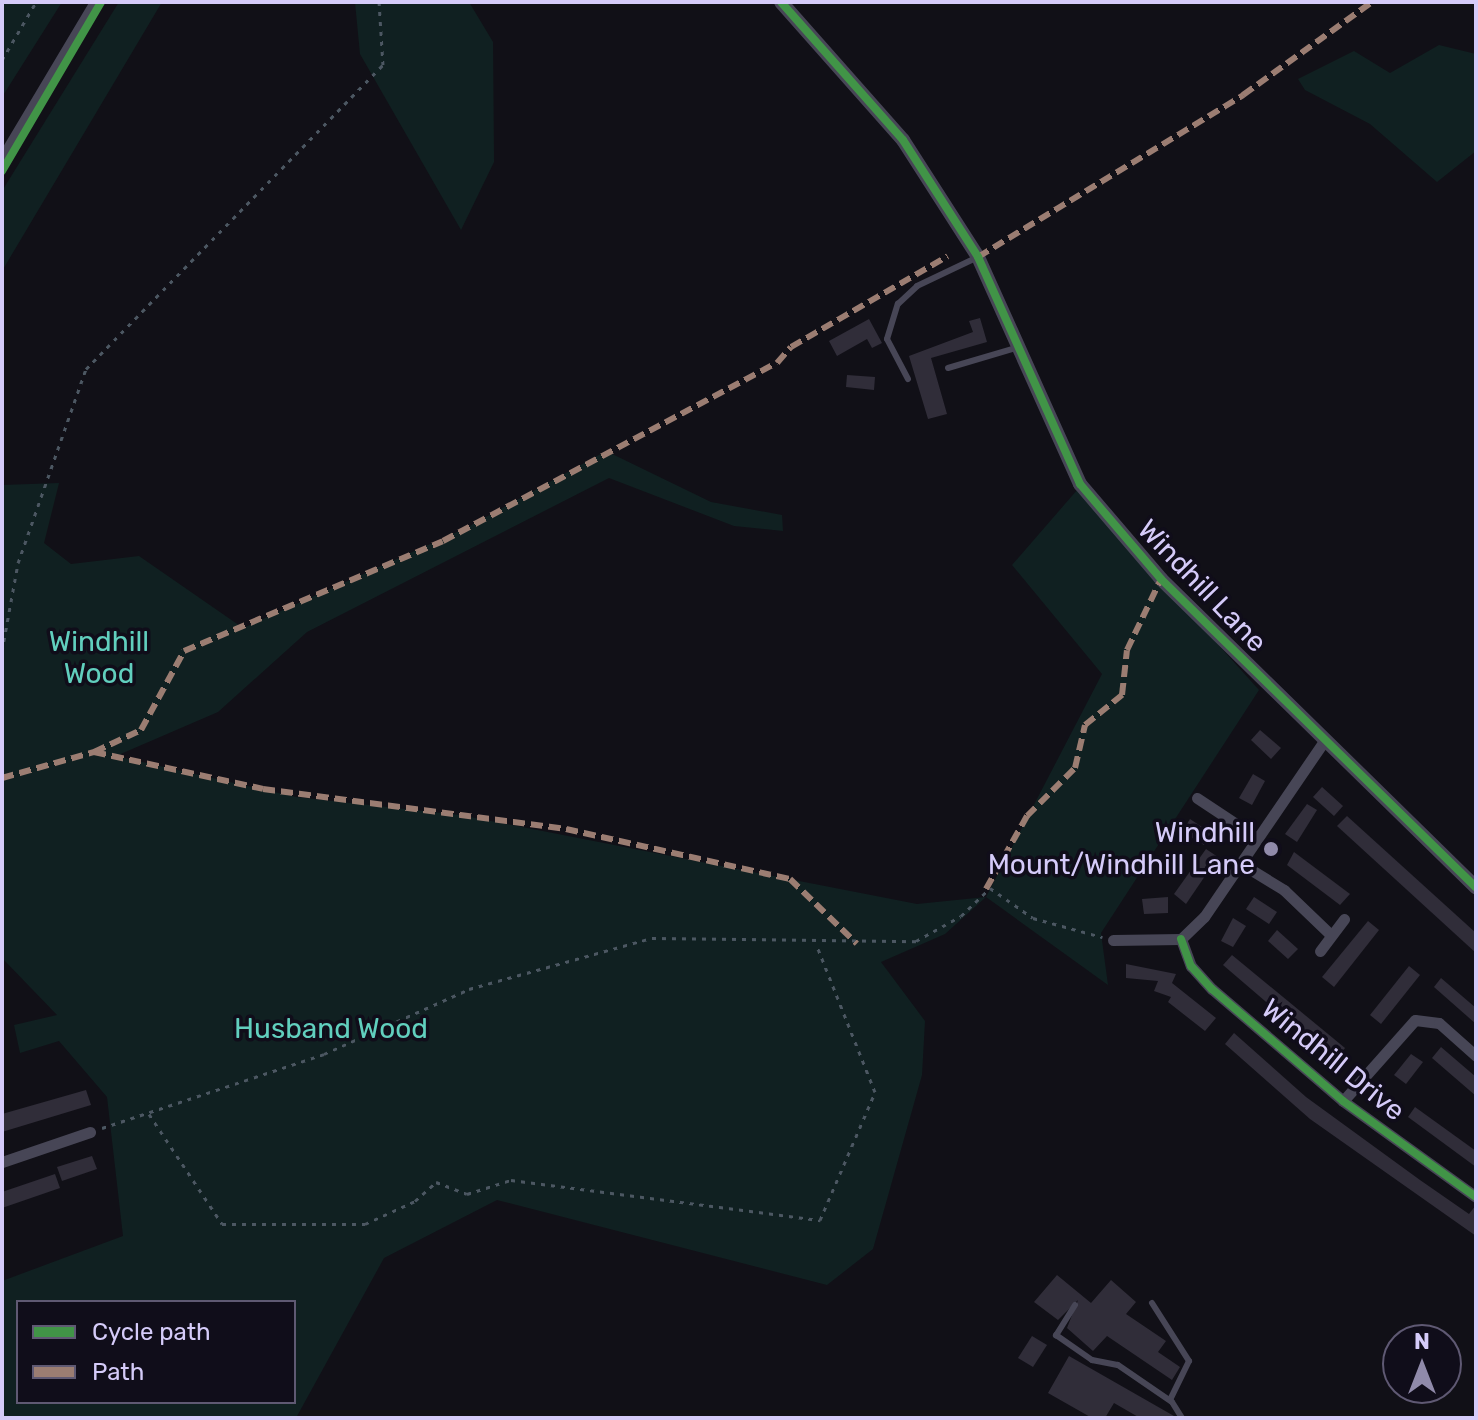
<!DOCTYPE html>
<style>
body{margin:0}
#map{position:relative;width:1478px;height:1420px;overflow:hidden;background:#111017;font-family:Rubik,sans-serif}
div>[style]{position:absolute}
[style*='--x']{left:calc(var(--x)*1px);top:calc(var(--y)*1px);width:calc(var(--w)*1px);rotate:calc(var(--a)*1deg)}
.green>*{inset:0;background:#102021}
.building>*{inset:0;background:#302d39}
.path>*{height:3px;margin-top:-1.5px;transform-origin:0;background:repeating-linear-gradient(90deg,#4c5762 0 4px,transparent 0 10px)}
.service>*{height:6px;margin:-3px;padding:0 3px;transform-origin:3px;border-radius:3px;background:#474656}
.minor>*{height:11px;margin:-5.5px;padding:0 5.5px;transform-origin:5.5px;border-radius:5.5px;background:#474656}
.tertiary>*{height:14px;margin:-7px;padding:0 7px;transform-origin:7px;border-radius:7px;background:#474656}
.quiet>*{height:6px;margin-top:-3px;transform-origin:0;background:repeating-linear-gradient(90deg,#9b7d72 0 12px,transparent 0 18px)}
.cycleway>*{height:8px;margin:-4px;padding:0 4px;transform-origin:4px;border-radius:4px;background:#419447}
.dots>*{width:22px;height:22px;translate:-50% -50%;box-sizing:border-box;border:4px solid #100d1a;border-radius:50%}
span{translate:-50% -50%;white-space:nowrap;text-align:center;line-height:1.15;-webkit-text-stroke:7px #100d1a;paint-order:stroke}
.street-label{font-size:28px;color:#d5cbf9}
.park-label{font-size:28px;color:#61cfbe}
.poi-label{font-size:28px;color:#d5cbf9}
.right{translate:-100% -50%;text-align:right}
.frame{position:absolute;inset:0;border:4px solid #d5cbf9;pointer-events:none}
.legend{position:absolute;left:16px;top:1300px;width:280px;height:104px;box-sizing:border-box;background:#100d1a;border:2px solid #5f5973;margin:0;padding:10px 14px;list-style:none;font-size:24px;color:#d5cbf9}
.legend li{display:flex;align-items:center;gap:16px;height:40px}
.legend b{width:40px;border:2px solid #5f5973}
.north{position:absolute;left:1382px;top:1324px;width:80px;height:80px;box-sizing:border-box;background:#100d1a;border:2px solid #5f5973;border-radius:50%;rotate:0deg;font-size:22px;font-weight:700;line-height:32px;text-align:center;color:#d5cbf9}
.north::after{content:'';display:block;margin:auto;width:28px;height:36px;background:#908aaa;clip-path:polygon(50% 0,100% 100%,50% 72%,0 100%)}
</style>
<div id="map">
<div class="green">
<div style="clip-path:polygon(2px 2px,62px 2px,2px 97px)"></div>
<div style="clip-path:polygon(119px 2px,162px 2px,2px 271px,2px 191px)"></div>
<div style="clip-path:polygon(355px 2px,469px 2px,493px 42px,494px 162px,461px 230px,360px 54px)"></div>
<div style="clip-path:polygon(1439px 45px,1476px 54px,1476px 151px,1437px 182px,1370px 124px,1305px 90px,1298px 79px,1354px 51px,1390px 73px)"></div>
<div style="clip-path:polygon(evenodd,606px 451px,711px 502px,782px 515px,783px 531px,734px 526px,609px 478px,307px 632px,218px 712px,116px 756px,296px 797px,460px 815px,917px 904px,986px 897px,1102px 674px,1012px 565px,1078px 489px,1259px 690px,1101px 933px,1108px 985px,986px 897px,945px 934px,881px 962px,925px 1021px,922px 1075px,873px 1249px,827px 1285px,497px 1200px,384px 1258px,296px 1418px,2px 1418px,2px 1281px,123px 1236px,107px 1097px,59px 1041px,20px 1053px,14px 1025px,57px 1015px,2px 958px,2px 485px,59px 483px,44px 543px,71px 564px,139px 556px,243px 628px,466px 528px,606px 451px,18px 1302px,294px 1302px,294px 1402px,18px 1402px,18px 1302px)"></div>
</div>
<div class="building">
<div style="clip-path:polygon(980px 318px,987px 342px,931px 358px,947px 414px,928px 419px,909px 356px,973px 332px,969px 321px)"></div>
<div style="clip-path:polygon(869px 319px,882px 343px,872px 348px,867px 339px,837px 356px,829px 341px)"></div>
<div style="clip-path:polygon(847px 375px,875px 377px,874px 390px,846px 387px)"></div>
<div style="clip-path:polygon(1260px 730px,1281px 748px,1271px 759px,1251px 740px)"></div>
<div style="clip-path:polygon(1253px 774px,1265px 781px,1252px 805px,1239px 798px)"></div>
<div style="clip-path:polygon(1322px 787px,1343px 806px,1334px 816px,1313px 797px)"></div>
<div style="clip-path:polygon(1307px 804px,1317px 810px,1297px 842px,1285px 834px)"></div>
<div style="clip-path:polygon(1347px 816px,1476px 933px,1476px 953px,1337px 826px)"></div>
<div style="clip-path:polygon(1190px 819px,1211px 833px,1204px 845px,1182px 832px)"></div>
<div style="clip-path:polygon(1206px 849px,1218px 857px,1186px 904px,1174px 894px)"></div>
<div style="clip-path:polygon(1294px 852px,1350px 894px,1340px 905px,1287px 865px)"></div>
<div style="clip-path:polygon(1168px 897px,1168px 913px,1144px 914px,1142px 899px)"></div>
<div style="clip-path:polygon(1254px 897px,1277px 912px,1269px 924px,1246px 909px)"></div>
<div style="clip-path:polygon(1233px 918px,1246px 926px,1233px 947px,1221px 941px)"></div>
<div style="clip-path:polygon(1368px 921px,1379px 930px,1334px 987px,1322px 977px)"></div>
<div style="clip-path:polygon(1277px 930px,1298px 949px,1288px 959px,1268px 941px)"></div>
<div style="clip-path:polygon(1232px 955px,1345px 1048px,1335px 1061px,1223px 965px)"></div>
<div style="clip-path:polygon(1126px 964px,1176px 974px,1172px 983px,1216px 1018px,1205px 1031px,1168px 1002px,1171px 997px,1154px 991px,1158px 981px,1126px 978px)"></div>
<div style="clip-path:polygon(1409px 966px,1420px 975px,1381px 1024px,1370px 1015px)"></div>
<div style="clip-path:polygon(1441px 978px,1476px 1008px,1476px 1024px,1434px 987px)"></div>
<div style="clip-path:polygon(1234px 1033px,1306px 1097px,1420px 1180px,1469px 1214px,1476px 1205px,1476px 1236px,1310px 1119px,1225px 1044px)"></div>
<div style="clip-path:polygon(1441px 1047px,1476px 1077px,1476px 1096px,1432px 1058px)"></div>
<div style="clip-path:polygon(1411px 1054px,1423px 1062px,1406px 1084px,1394px 1075px)"></div>
<div style="clip-path:polygon(86px 1090px,91px 1105px,2px 1132px,2px 1114px)"></div>
<div style="clip-path:polygon(1415px 1107px,1476px 1151px,1476px 1167px,1408px 1117px)"></div>
<div style="clip-path:polygon(92px 1156px,97px 1169px,62px 1181px,57px 1167px)"></div>
<div style="clip-path:polygon(55px 1174px,60px 1188px,2px 1208px,2px 1192px)"></div>
<div style="clip-path:polygon(1057px 1275px,1091px 1303px,1111px 1280px,1136px 1302px,1126px 1314px,1166px 1341px,1158px 1352px,1180px 1367px,1172px 1380px,1107px 1336px,1093px 1351px,1067px 1328px,1078px 1300px,1058px 1320px,1034px 1302px)"></div>
<div style="clip-path:polygon(1032px 1336px,1047px 1345px,1033px 1367px,1018px 1358px)"></div>
<div style="clip-path:polygon(1069px 1356px,1174px 1416px,1175px 1418px,1140px 1418px,1114px 1403px,1105px 1418px,1092px 1418px,1048px 1393px)"></div>
</div>
<div class="path">
<div style="--x:2;--y:60;--w:67;--a:-59.6"></div>
<div style="--x:2;--y:651;--w:89;--a:-79.7"></div>
<div style="--x:18;--y:563;--w:206;--a:-70.7"></div>
<div style="--x:86;--y:369;--w:425;--a:-45.7"></div>
<div style="--x:383;--y:65;--w:63;--a:-93.6"></div>
<div style="--x:149;--y:1114;--w:132;--a:56.4"></div>
<div style="--x:222;--y:1224;--w:143;--a:0"></div>
<div style="--x:365;--y:1224;--w:55;--a:-24.7"></div>
<div style="--x:415;--y:1201;--w:28;--a:-42"></div>
<div style="--x:436;--y:1182;--w:33;--a:21"></div>
<div style="--x:467;--y:1194;--w:46;--a:-17.7"></div>
<div style="--x:511;--y:1180;--w:312;--a:7.4"></div>
<div style="--x:820;--y:1220;--w:139;--a:-66.7"></div>
<div style="--x:875;--y:1092;--w:159;--a:-111.7"></div>
<div style="--x:102;--y:1128;--w:234;--a:-18.4"></div>
<div style="--x:324;--y:1054;--w:159;--a:-24.1"></div>
<div style="--x:469;--y:989;--w:190;--a:-15.6"></div>
<div style="--x:652;--y:938;--w:264;--a:0.7"></div>
<div style="--x:916;--y:941;--w:51;--a:-29.1"></div>
<div style="--x:961;--y:916;--w:40;--a:-44"></div>
<div style="--x:990;--y:888;--w:52;--a:34.9"></div>
<div style="--x:1033;--y:918;--w:72;--a:15.4"></div>
</div>
<div class="service">
<div style="--x:948;--y:368;--w:71;--a:-16.4"></div>
<div style="--x:908;--y:379;--w:45;--a:-117.7"></div>
<div style="--x:887;--y:339;--w:37;--a:-73"></div>
<div style="--x:898;--y:304;--w:26;--a:-43"></div>
<div style="--x:917;--y:286;--w:68;--a:-25.4"></div>
<div style="--x:1152;--y:1303;--w:69;--a:57.5"></div>
<div style="--x:1189;--y:1361;--w:43;--a:116"></div>
<div style="--x:1075;--y:1305;--w:36;--a:122"></div>
<div style="--x:1056;--y:1335;--w:44;--a:34.8"></div>
<div style="--x:1092;--y:1360;--w:26;--a:11"></div>
<div style="--x:1118;--y:1365;--w:65;--a:34.4"></div>
<div style="--x:1172;--y:1402;--w:19;--a:58"></div>
</div>
<div class="minor">
<div style="--x:2;--y:158;--w:182;--a:-59.2"></div>
<div style="--x:1197;--y:798;--w:67;--a:33.5"></div>
<div style="--x:1240;--y:863;--w:52;--a:31.5"></div>
<div style="--x:1284;--y:890;--w:65;--a:43.8"></div>
<div style="--x:1181;--y:939;--w:29;--a:70"></div>
<div style="--x:1191;--y:966;--w:31;--a:48"></div>
<div style="--x:1212;--y:989;--w:172;--a:40.5"></div>
<div style="--x:1343;--y:1101;--w:164;--a:35.8"></div>
<div style="--x:1113;--y:940;--w:68;--a:-0.8"></div>
<div style="--x:1181;--y:939;--w:32;--a:-44"></div>
<div style="--x:1204;--y:917;--w:213;--a:-55.7"></div>
<div style="--x:1320;--y:951;--w:40;--a:-53"></div>
<div style="--x:1343;--y:1101;--w:108;--a:-48.4"></div>
<div style="--x:1415;--y:1020;--w:24;--a:7"></div>
<div style="--x:1439;--y:1023;--w:50;--a:41.7"></div>
<div style="--x:2;--y:1162;--w:93;--a:-18.8"></div>
</div>
<div class="tertiary">
<div style="--x:781;--y:2;--w:184;--a:48.5"></div>
<div style="--x:903;--y:140;--w:139;--a:57.3"></div>
<div style="--x:978;--y:257;--w:249;--a:65.8"></div>
<div style="--x:1080;--y:484;--w:125;--a:49.5"></div>
<div style="--x:1161;--y:579;--w:441;--a:44.4"></div>
</div>
<div class="quiet">
<div style="--x:978;--y:257;--w:311;--a:-31.4"></div>
<div style="--x:1243;--y:95;--w:159;--a:-35.8"></div>
<div style="--x:94;--y:752;--w:52;--a:-25.1"></div>
<div style="--x:141;--y:730;--w:90;--a:-61.4"></div>
<div style="--x:184;--y:651;--w:281;--a:-23"></div>
<div style="--x:443;--y:541;--w:378;--a:-28.1"></div>
<div style="--x:777;--y:363;--w:21;--a:-49"></div>
<div style="--x:791;--y:347;--w:181;--a:-30.1"></div>
<div style="--x:2;--y:778;--w:96;--a:-15.8"></div>
<div style="--x:94;--y:752;--w:173;--a:12.3"></div>
<div style="--x:263;--y:789;--w:306;--a:7.5"></div>
<div style="--x:566;--y:829;--w:230;--a:12.6"></div>
<div style="--x:790;--y:879;--w:93;--a:44.1"></div>
<div style="--x:986;--y:889;--w:84;--a:-60.7"></div>
<div style="--x:1027;--y:816;--w:68;--a:-45"></div>
<div style="--x:1075;--y:768;--w:44;--a:-76.9"></div>
<div style="--x:1085;--y:725;--w:48;--a:-39"></div>
<div style="--x:1122;--y:695;--w:45;--a:-83.7"></div>
<div style="--x:1127;--y:650;--w:79;--a:-64.4"></div>
</div>
<div class="cycleway">
<div style="--x:781;--y:2;--w:184;--a:48.5"></div>
<div style="--x:903;--y:140;--w:139;--a:57.3"></div>
<div style="--x:978;--y:257;--w:249;--a:65.8"></div>
<div style="--x:1080;--y:484;--w:125;--a:49.5"></div>
<div style="--x:1161;--y:579;--w:441;--a:44.4"></div>
<div style="--x:2;--y:171;--w:196;--a:-59.6"></div>
<div style="--x:1181;--y:939;--w:29;--a:70"></div>
<div style="--x:1191;--y:966;--w:31;--a:48"></div>
<div style="--x:1212;--y:989;--w:172;--a:40.5"></div>
<div style="--x:1343;--y:1101;--w:164;--a:35.8"></div>
</div>
<div class="dots">
<div style="left:1271px;top:849px;background:#908aaa"></div>
</div>
<div class="street-label">
<span style="left:1202px;top:586px;rotate:46deg">Windhill Lane</span>
<span style="left:1333px;top:1060px;rotate:39deg">Windhill Drive</span>
</div>
<div class="park-label">
<span style="left:99px;top:658px">Windhill<br>Wood</span>
<span style="left:331px;top:1029px">Husband Wood</span>
</div>
<div class="poi-label">
<span class="right" style="left:1255px;top:849px">Windhill<br>Mount/Windhill Lane</span>
</div>
<div class="frame"></div>
<ul class="legend">
<li><b style="height:10px;background:#419447"></b>Cycle path</li>
<li><b style="height:10px;background:#9b7d72"></b>Path</li>
</ul>
<div class="north">N</div>
</div>
